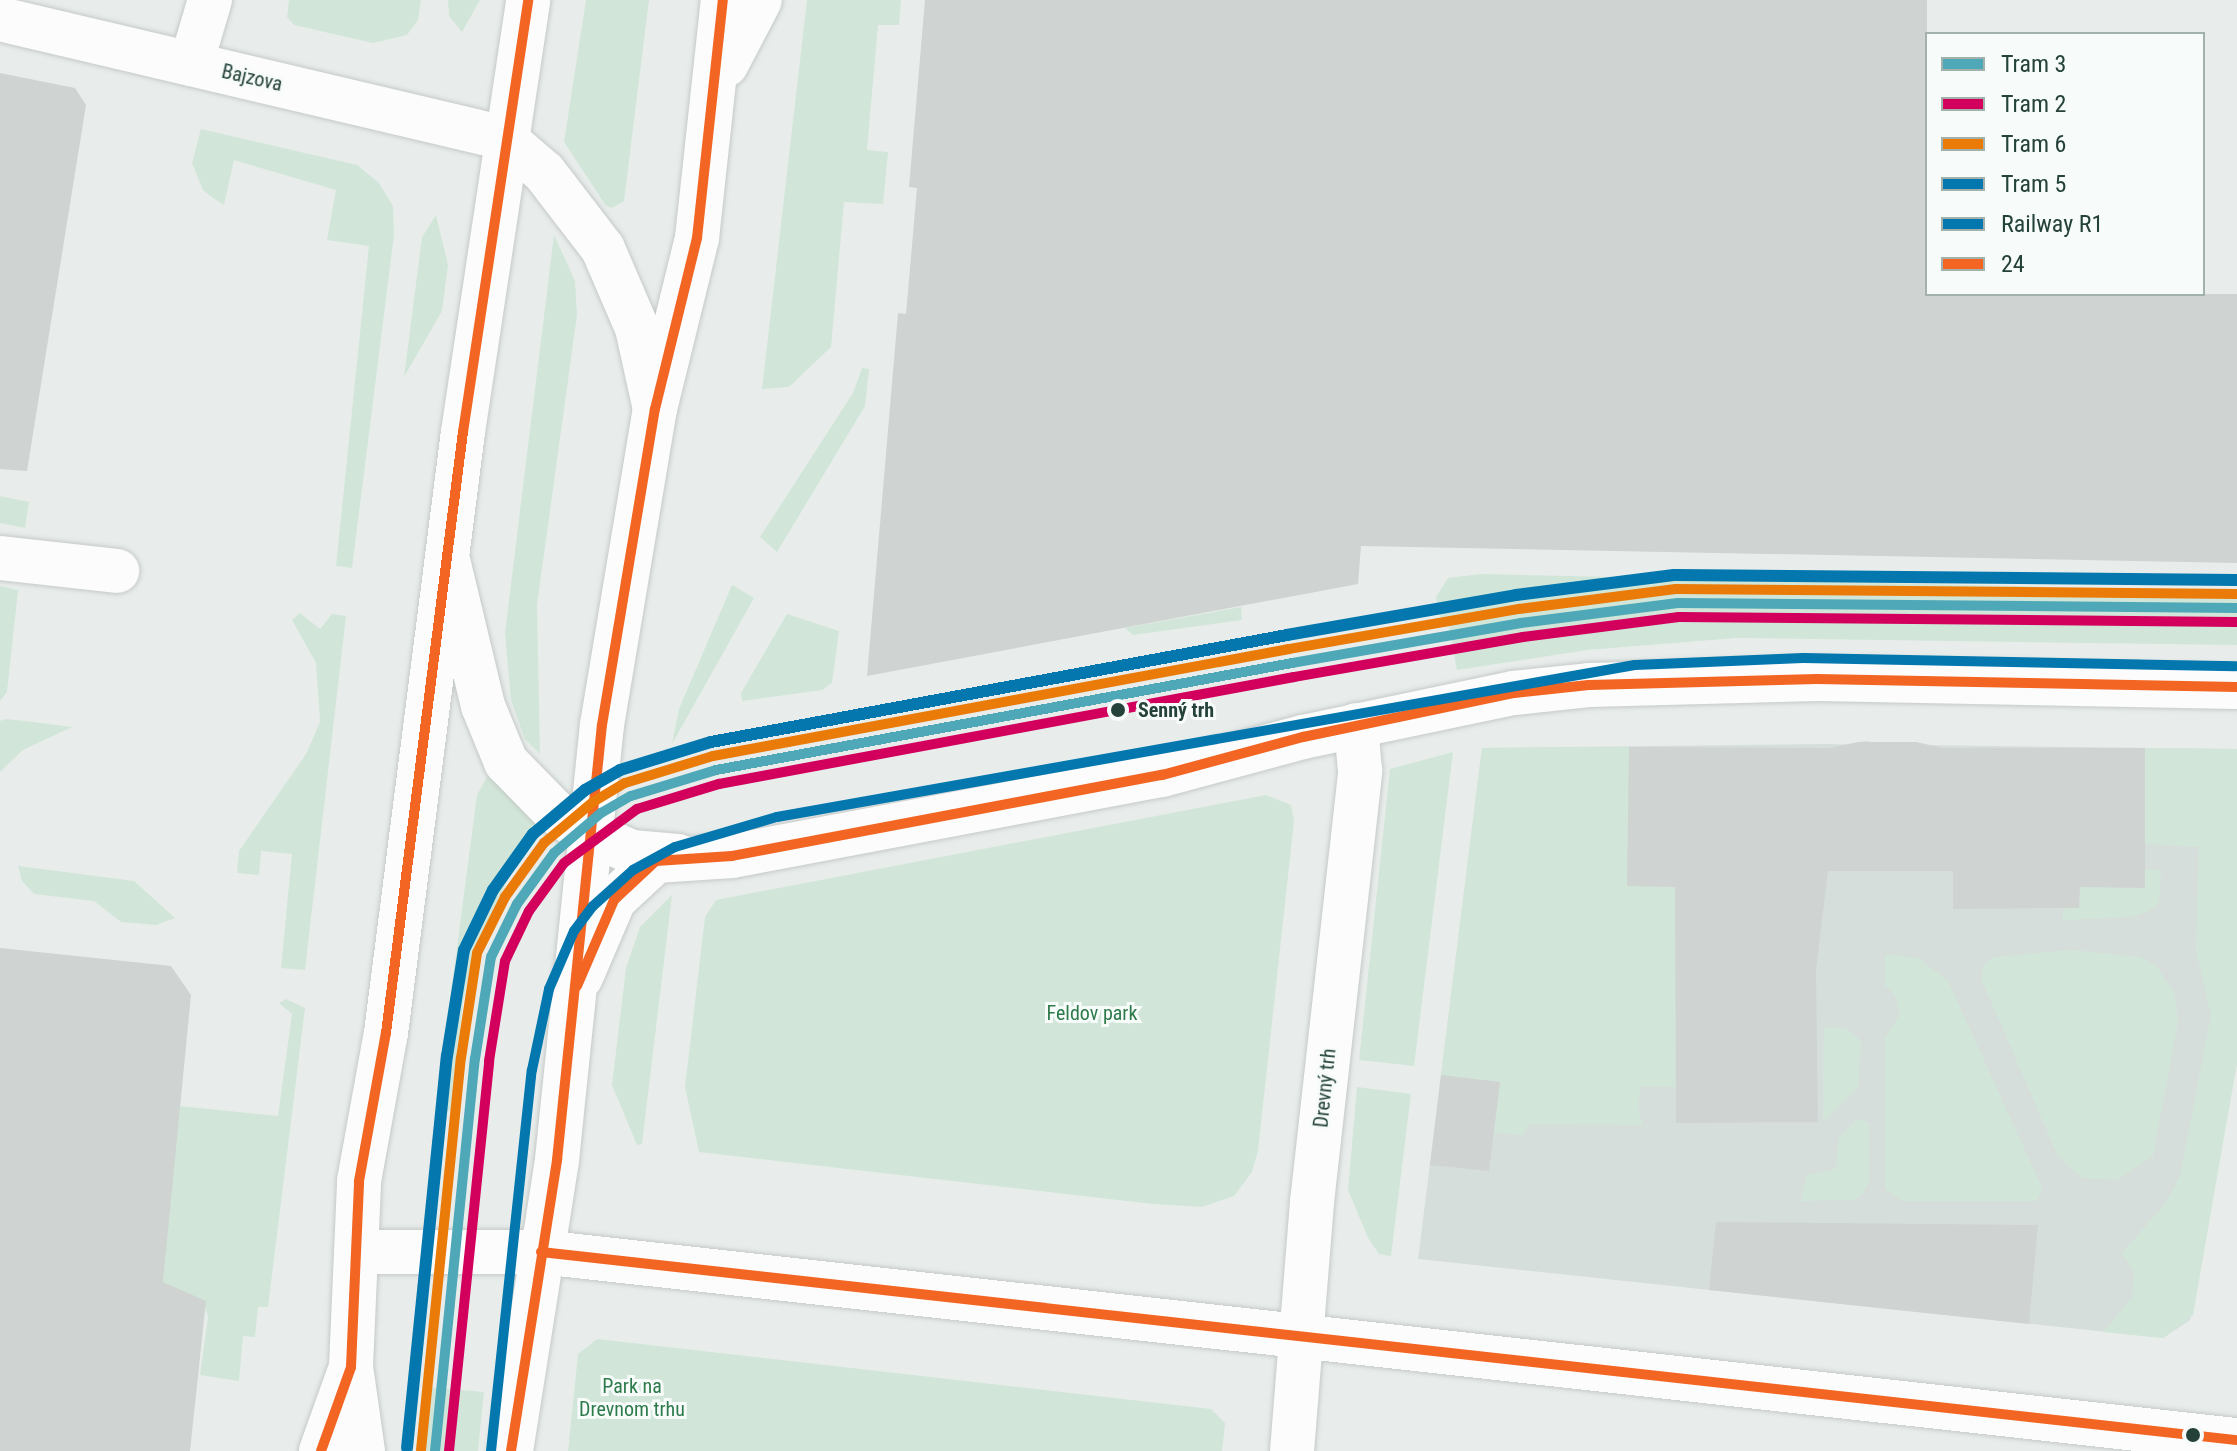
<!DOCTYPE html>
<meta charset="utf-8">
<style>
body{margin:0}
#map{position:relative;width:2237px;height:1451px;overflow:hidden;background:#e8edeb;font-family:"Roboto Condensed",sans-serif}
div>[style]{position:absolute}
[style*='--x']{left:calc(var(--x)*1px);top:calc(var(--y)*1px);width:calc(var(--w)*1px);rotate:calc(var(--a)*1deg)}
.built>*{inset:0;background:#d6dedb}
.green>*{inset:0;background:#d1e6d8}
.building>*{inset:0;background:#cfd4d2}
.roads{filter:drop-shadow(0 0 2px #c5cac8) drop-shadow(0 0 2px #c5cac8)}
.street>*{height:44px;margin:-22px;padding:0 22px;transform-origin:22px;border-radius:22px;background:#fcfcfc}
.secondary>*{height:44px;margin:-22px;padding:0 22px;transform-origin:22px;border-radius:22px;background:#fcfcfc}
.bus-1>*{height:10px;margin:-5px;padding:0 5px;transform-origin:5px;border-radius:5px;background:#f26522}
.rail-1>*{height:12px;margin:-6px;padding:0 6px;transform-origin:6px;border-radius:6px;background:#0377ae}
.tram-1>*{height:10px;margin:-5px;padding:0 5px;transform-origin:5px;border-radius:5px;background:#4ea8b8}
.tram-2>*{height:10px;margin:-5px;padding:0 5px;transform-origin:5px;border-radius:5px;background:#d2005c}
.tram-3>*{height:10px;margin:-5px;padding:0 5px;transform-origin:5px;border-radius:5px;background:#ea7b08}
.tram-4>*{height:10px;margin:-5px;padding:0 5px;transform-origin:5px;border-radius:5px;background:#0377ae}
.dots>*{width:22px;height:22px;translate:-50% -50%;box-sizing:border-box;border:4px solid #f7fbf9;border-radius:50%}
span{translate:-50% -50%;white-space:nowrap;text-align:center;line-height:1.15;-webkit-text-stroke:6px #f7fbf9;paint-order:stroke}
.street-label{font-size:20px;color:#24423a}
.stop-label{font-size:20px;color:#24423a;font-weight:700}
.left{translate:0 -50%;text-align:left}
.park-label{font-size:20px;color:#2d7a4b}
.legend{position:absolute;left:1925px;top:32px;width:280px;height:264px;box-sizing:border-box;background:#f7fbf9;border:2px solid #a3b1ad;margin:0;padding:10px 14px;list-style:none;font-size:24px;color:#24423a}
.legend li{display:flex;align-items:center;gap:16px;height:40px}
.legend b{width:40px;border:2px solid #a3b1ad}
</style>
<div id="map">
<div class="built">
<div style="clip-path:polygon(1869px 741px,1869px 750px,1905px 751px,1905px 742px,1916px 742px,1916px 751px,1917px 745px,2237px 749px,2237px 1063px,2190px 1320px,2163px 1338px,1418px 1259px,1482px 748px,1830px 744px,1856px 745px,1858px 750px,1858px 742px)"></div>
</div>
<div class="green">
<div style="clip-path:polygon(289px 0,421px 0,418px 20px,407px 35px,373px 43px,294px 25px,287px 17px)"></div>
<div style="clip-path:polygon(448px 0,480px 0,462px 32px,449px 16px)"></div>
<div style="clip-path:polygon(586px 0,649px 0,624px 201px,612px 208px,606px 206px,564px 142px)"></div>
<div style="clip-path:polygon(807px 0,901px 0,899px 25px,878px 25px,867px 150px,888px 152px,883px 204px,844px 202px,831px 347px,789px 387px,762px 389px)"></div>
<div style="clip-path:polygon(201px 129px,357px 165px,379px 183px,393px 206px,394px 235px,352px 568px,336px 566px,369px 246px,327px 240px,336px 190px,234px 160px,224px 205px,213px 198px,203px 190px,192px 163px)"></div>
<div style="clip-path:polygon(436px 215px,448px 265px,442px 311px,404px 377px,422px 237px)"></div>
<div style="clip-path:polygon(554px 235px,575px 281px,577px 315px,537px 605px,540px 754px,525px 739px,511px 700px,505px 633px)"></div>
<div style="clip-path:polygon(862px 368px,869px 369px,865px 406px,777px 552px,760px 537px,853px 393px)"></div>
<div style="clip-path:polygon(0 496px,29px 502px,25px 528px,0 523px)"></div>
<div style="clip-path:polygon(1480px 574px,2237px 591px,2237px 645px,1736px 638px,1587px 650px,1457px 670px,1447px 617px,1440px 617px,1436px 597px,1448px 578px)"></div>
<div style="clip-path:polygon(732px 585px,754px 598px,672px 744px,679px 709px)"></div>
<div style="clip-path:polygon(0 586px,18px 590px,7px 692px,0 701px)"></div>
<div style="clip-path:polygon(1241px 607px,1242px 620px,1133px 635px,1125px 628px)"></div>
<div style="clip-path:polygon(300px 613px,320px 629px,332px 614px,346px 616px,305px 970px,281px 968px,292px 854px,261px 851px,259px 875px,237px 873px,239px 851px,306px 754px,320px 722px,316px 663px,292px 620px)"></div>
<div style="clip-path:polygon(787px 614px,839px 631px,832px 683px,822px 690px,742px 701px,741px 693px)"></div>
<div style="clip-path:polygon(5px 719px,25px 721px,72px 727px,23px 750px,0 772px,0 721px)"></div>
<div style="clip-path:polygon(1629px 747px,1627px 886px,1685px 887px,1676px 1087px,1640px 1087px,1638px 1109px,1643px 1125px,1528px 1124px,1523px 1135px,1494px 1133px,1500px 1082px,1441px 1075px,1482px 748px)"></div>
<div style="clip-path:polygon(2145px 748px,2237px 749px,2237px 1063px,2193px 1315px,2163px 1338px,2103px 1332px,2132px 1298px,2134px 1273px,2122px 1253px,2166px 1203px,2180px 1176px,2211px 1016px,2196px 949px,2199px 847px,2145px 844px)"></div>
<div style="clip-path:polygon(1453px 752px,1414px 1066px,1359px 1060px,1390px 769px)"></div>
<div style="clip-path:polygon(488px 775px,535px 822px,540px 835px,508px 879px,474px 951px,463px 1002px,451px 1109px,443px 1114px,443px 1054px,477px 795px)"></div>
<div style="clip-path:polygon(1266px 795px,1291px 805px,1294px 821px,1258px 1151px,1252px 1172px,1234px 1196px,1202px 1207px,1153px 1204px,699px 1152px,685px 1087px,705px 917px,716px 900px)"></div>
<div style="clip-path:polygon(18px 866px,134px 881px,175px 918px,156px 925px,121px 922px,94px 901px,34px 894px,22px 881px)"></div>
<div style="clip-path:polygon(2145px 869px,2161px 870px,2159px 901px,2151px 910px,2132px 917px,2063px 920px,2063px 908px,2079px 908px,2080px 887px)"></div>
<div style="clip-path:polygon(672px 895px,642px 1144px,637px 1145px,612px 1085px,626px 968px,640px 927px)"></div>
<div style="clip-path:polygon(2071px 950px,2140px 957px,2156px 966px,2174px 993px,2178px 1021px,2153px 1156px,2117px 1180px,2082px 1178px,2058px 1156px,1981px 978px,1985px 964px,1994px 957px)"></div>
<div style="clip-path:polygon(1885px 954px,1918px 958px,1948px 981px,2042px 1188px,2037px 1201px,1902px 1201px,1885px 1189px,1885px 1038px,1900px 1014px,1895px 995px,1885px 985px)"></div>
<div style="clip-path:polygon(286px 999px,305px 1008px,268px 1307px,258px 1307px,255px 1337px,243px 1336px,239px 1381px,200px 1375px,208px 1317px,203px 1300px,156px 1355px,179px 1106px,278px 1116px,292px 1014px,279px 1003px)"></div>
<div style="clip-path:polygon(1824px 1028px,1845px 1028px,1861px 1041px,1858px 1087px,1823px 1122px)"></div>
<div style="clip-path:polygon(1357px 1087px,1411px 1094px,1391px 1256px,1379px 1254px,1368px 1238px,1348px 1190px)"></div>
<div style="clip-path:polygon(1857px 1119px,1869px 1123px,1869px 1182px,1863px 1194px,1853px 1200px,1801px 1201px,1807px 1175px,1836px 1169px,1839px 1138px)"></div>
<div style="clip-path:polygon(597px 1339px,1211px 1409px,1225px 1423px,1222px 1451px,568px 1451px,578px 1354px)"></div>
<div style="clip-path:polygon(424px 1387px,484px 1392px,478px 1451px,416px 1451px)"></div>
</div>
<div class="building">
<div style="clip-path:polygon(925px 0,1927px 0,1927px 294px,2237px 294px,2237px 563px,1361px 546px,1358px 584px,867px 676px,898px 313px,906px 314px,917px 188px,909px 187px)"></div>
<div style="clip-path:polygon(0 73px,75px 88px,86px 105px,27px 471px,0 469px)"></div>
<div style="clip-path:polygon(1858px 742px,1916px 742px,1944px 748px,2145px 748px,2145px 888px,2080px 887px,2079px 908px,1953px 909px,1953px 871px,1828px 871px,1816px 970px,1818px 1122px,1676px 1123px,1675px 887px,1627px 886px,1629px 747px,1829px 748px)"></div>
<div style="clip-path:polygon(0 948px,171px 966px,191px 995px,163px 1282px,206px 1301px,190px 1451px,0 1451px)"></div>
<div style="clip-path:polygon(1441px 1075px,1500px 1082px,1489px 1171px,1430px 1165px)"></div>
<div style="clip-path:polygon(1716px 1222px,2038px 1225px,2029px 1324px,1709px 1290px)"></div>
</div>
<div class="roads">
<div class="street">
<div style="--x:0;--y:19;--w:518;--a:13.28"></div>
<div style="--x:504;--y:138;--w:52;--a:40.4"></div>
<div style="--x:544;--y:172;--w:97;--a:52.5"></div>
<div style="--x:603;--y:249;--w:86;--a:66.7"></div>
<div style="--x:637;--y:328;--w:83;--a:77.5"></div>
<div style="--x:191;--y:64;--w:67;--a:-73.5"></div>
<div style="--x:0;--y:558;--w:118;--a:6.3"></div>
<div style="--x:448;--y:560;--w:150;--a:76.5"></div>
<div style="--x:483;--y:706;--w:61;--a:67.7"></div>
<div style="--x:506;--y:762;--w:70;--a:45.6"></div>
<div style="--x:555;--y:812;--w:30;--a:34"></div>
<div style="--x:580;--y:829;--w:57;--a:23.9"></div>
<div style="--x:632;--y:852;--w:46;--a:5"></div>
<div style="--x:581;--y:977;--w:84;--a:-66.8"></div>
<div style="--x:614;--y:900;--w:57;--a:-42.9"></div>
<div style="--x:656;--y:861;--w:76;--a:-3.8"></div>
<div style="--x:732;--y:856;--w:438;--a:-10.7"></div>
<div style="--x:1162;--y:775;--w:146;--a:-15.1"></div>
<div style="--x:1303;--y:737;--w:216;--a:-11.8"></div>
<div style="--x:1514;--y:693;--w:75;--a:-6.1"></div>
<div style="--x:1589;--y:685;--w:228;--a:-1.5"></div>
<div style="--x:1817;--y:679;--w:420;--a:1.1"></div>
<div style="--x:356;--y:1252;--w:185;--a:0"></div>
<div style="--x:541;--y:1252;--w:1706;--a:6.33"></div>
<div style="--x:321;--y:1451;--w:89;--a:-70.3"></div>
<div style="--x:1292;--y:1451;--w:250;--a:-85.4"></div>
<div style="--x:1312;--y:1202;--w:434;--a:-83.6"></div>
<div style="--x:1360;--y:771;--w:46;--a:-95"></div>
</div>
<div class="secondary">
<div style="--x:726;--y:65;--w:73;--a:-62.4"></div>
<div style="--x:363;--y:1451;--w:85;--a:-98.1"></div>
<div style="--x:351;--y:1367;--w:186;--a:-87.5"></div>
<div style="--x:359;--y:1181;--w:150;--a:-79.7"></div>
<div style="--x:386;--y:1033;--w:606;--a:-82.7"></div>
<div style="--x:463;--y:432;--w:437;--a:-81.4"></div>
<div style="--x:511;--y:1451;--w:295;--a:-81"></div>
<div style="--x:557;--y:1160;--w:437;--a:-84.1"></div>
<div style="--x:602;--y:725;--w:320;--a:-80.5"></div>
<div style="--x:655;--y:409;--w:176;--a:-76.2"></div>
<div style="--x:697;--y:238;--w:239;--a:-83.8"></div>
</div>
</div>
<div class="bus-1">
<div style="--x:577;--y:986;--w:94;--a:-66.7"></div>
<div style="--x:614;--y:900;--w:57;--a:-42.9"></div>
<div style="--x:656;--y:861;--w:76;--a:-3.8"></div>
<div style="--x:732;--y:856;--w:438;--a:-10.7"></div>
<div style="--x:1162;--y:775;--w:146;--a:-15.1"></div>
<div style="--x:1303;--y:737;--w:216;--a:-11.8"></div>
<div style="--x:1514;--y:693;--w:75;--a:-6.1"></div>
<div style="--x:1589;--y:685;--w:228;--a:-1.5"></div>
<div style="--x:1817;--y:679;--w:420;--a:1.1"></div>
<div style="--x:541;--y:1252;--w:1706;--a:6.33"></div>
<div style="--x:321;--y:1451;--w:89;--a:-70.3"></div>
<div style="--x:351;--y:1367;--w:186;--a:-87.5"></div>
<div style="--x:359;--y:1181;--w:150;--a:-79.7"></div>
<div style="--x:386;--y:1033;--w:606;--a:-82.7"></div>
<div style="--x:463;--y:432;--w:437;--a:-81.4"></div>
<div style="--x:511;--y:1451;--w:295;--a:-81"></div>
<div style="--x:557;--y:1160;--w:437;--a:-84.1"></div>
<div style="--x:602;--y:725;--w:320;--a:-80.5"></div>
<div style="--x:655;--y:409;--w:176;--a:-76.2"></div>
<div style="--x:697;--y:238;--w:239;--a:-83.8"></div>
</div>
<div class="rail-1">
<div style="--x:407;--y:1448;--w:394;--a:-84.2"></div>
<div style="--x:447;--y:1056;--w:107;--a:-80.9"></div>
<div style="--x:464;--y:950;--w:67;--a:-64.2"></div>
<div style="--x:493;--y:890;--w:69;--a:-54.5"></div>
<div style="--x:533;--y:834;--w:68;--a:-40.2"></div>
<div style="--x:585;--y:790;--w:40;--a:-29.7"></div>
<div style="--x:620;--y:770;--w:95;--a:-17.1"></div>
<div style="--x:711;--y:742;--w:586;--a:-10.52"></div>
<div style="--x:1287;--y:635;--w:232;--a:-9.9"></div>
<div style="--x:1516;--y:595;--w:159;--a:-7.2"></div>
<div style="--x:1674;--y:575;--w:563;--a:0.51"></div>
</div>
<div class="tram-1">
<div style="--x:435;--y:1451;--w:394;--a:-84.2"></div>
<div style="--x:475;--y:1059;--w:103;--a:-81.1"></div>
<div style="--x:491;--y:957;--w:59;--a:-63.9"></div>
<div style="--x:517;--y:904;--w:63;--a:-54"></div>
<div style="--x:554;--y:853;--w:62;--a:-40.4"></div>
<div style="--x:601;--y:813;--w:34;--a:-30"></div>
<div style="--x:631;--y:796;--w:89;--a:-17"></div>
<div style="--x:716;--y:770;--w:586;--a:-10.52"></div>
<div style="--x:1292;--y:663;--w:232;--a:-9.9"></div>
<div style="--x:1521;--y:623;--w:158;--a:-7.3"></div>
<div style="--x:1678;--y:603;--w:559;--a:0.51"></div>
</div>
<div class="tram-2">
<div style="--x:449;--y:1451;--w:392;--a:-84.1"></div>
<div style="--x:489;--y:1061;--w:101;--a:-80.9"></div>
<div style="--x:505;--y:961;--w:55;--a:-64.4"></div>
<div style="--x:529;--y:911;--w:59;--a:-53.9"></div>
<div style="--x:564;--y:863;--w:91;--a:-36.5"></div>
<div style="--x:637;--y:809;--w:86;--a:-17"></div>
<div style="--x:719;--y:784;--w:585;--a:-10.54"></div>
<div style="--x:1294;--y:677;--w:232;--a:-9.9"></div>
<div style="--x:1523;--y:637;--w:157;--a:-7.3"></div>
<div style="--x:1679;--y:617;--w:558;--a:0.51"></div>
</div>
<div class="tram-3">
<div style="--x:421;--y:1450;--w:394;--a:-84.2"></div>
<div style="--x:461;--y:1058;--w:106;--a:-81.3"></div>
<div style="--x:477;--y:953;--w:63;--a:-63.4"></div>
<div style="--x:505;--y:897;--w:67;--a:-54.2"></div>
<div style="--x:544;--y:843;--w:64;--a:-39.9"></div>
<div style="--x:593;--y:802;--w:37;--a:-31"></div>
<div style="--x:625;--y:783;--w:92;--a:-17.1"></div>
<div style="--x:713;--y:756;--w:586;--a:-10.52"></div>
<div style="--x:1289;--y:649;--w:233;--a:-9.9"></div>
<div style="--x:1519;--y:609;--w:158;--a:-7.3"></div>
<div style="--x:1676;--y:589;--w:561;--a:0.51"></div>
</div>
<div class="tram-4">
<div style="--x:491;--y:1451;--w:383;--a:-83.9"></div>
<div style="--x:532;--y:1070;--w:83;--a:-78.1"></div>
<div style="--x:549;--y:989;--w:63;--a:-66.7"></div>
<div style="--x:574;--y:931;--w:31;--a:-53"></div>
<div style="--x:593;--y:906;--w:54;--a:-42"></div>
<div style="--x:633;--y:870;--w:48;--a:-28.7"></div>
<div style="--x:675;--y:847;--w:106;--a:-16.4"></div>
<div style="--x:777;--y:817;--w:871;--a:-10.05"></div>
<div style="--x:1635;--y:665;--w:168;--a:-2.4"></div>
<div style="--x:1803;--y:658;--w:433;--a:1.1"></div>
</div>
<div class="dots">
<div style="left:1118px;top:710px;background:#24423a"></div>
<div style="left:2193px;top:1435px;background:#24423a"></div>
</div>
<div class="street-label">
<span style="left:252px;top:78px;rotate:13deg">Bajzova</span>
<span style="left:1325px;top:1088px;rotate:-84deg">Drevný trh</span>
</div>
<div class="stop-label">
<span class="left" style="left:1138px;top:710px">Senný trh</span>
</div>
<div class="park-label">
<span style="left:1092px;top:1013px">Feldov park</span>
<span style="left:632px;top:1398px">Park na<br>Drevnom trhu</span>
</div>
<ul class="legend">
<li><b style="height:10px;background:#4ea8b8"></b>Tram 3</li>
<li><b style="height:10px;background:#d2005c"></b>Tram 2</li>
<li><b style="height:10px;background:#ea7b08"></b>Tram 6</li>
<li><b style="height:10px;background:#0377ae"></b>Tram 5</li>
<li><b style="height:10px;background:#0377ae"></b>Railway R1</li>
<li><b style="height:10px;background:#f26522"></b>24</li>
</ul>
</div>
